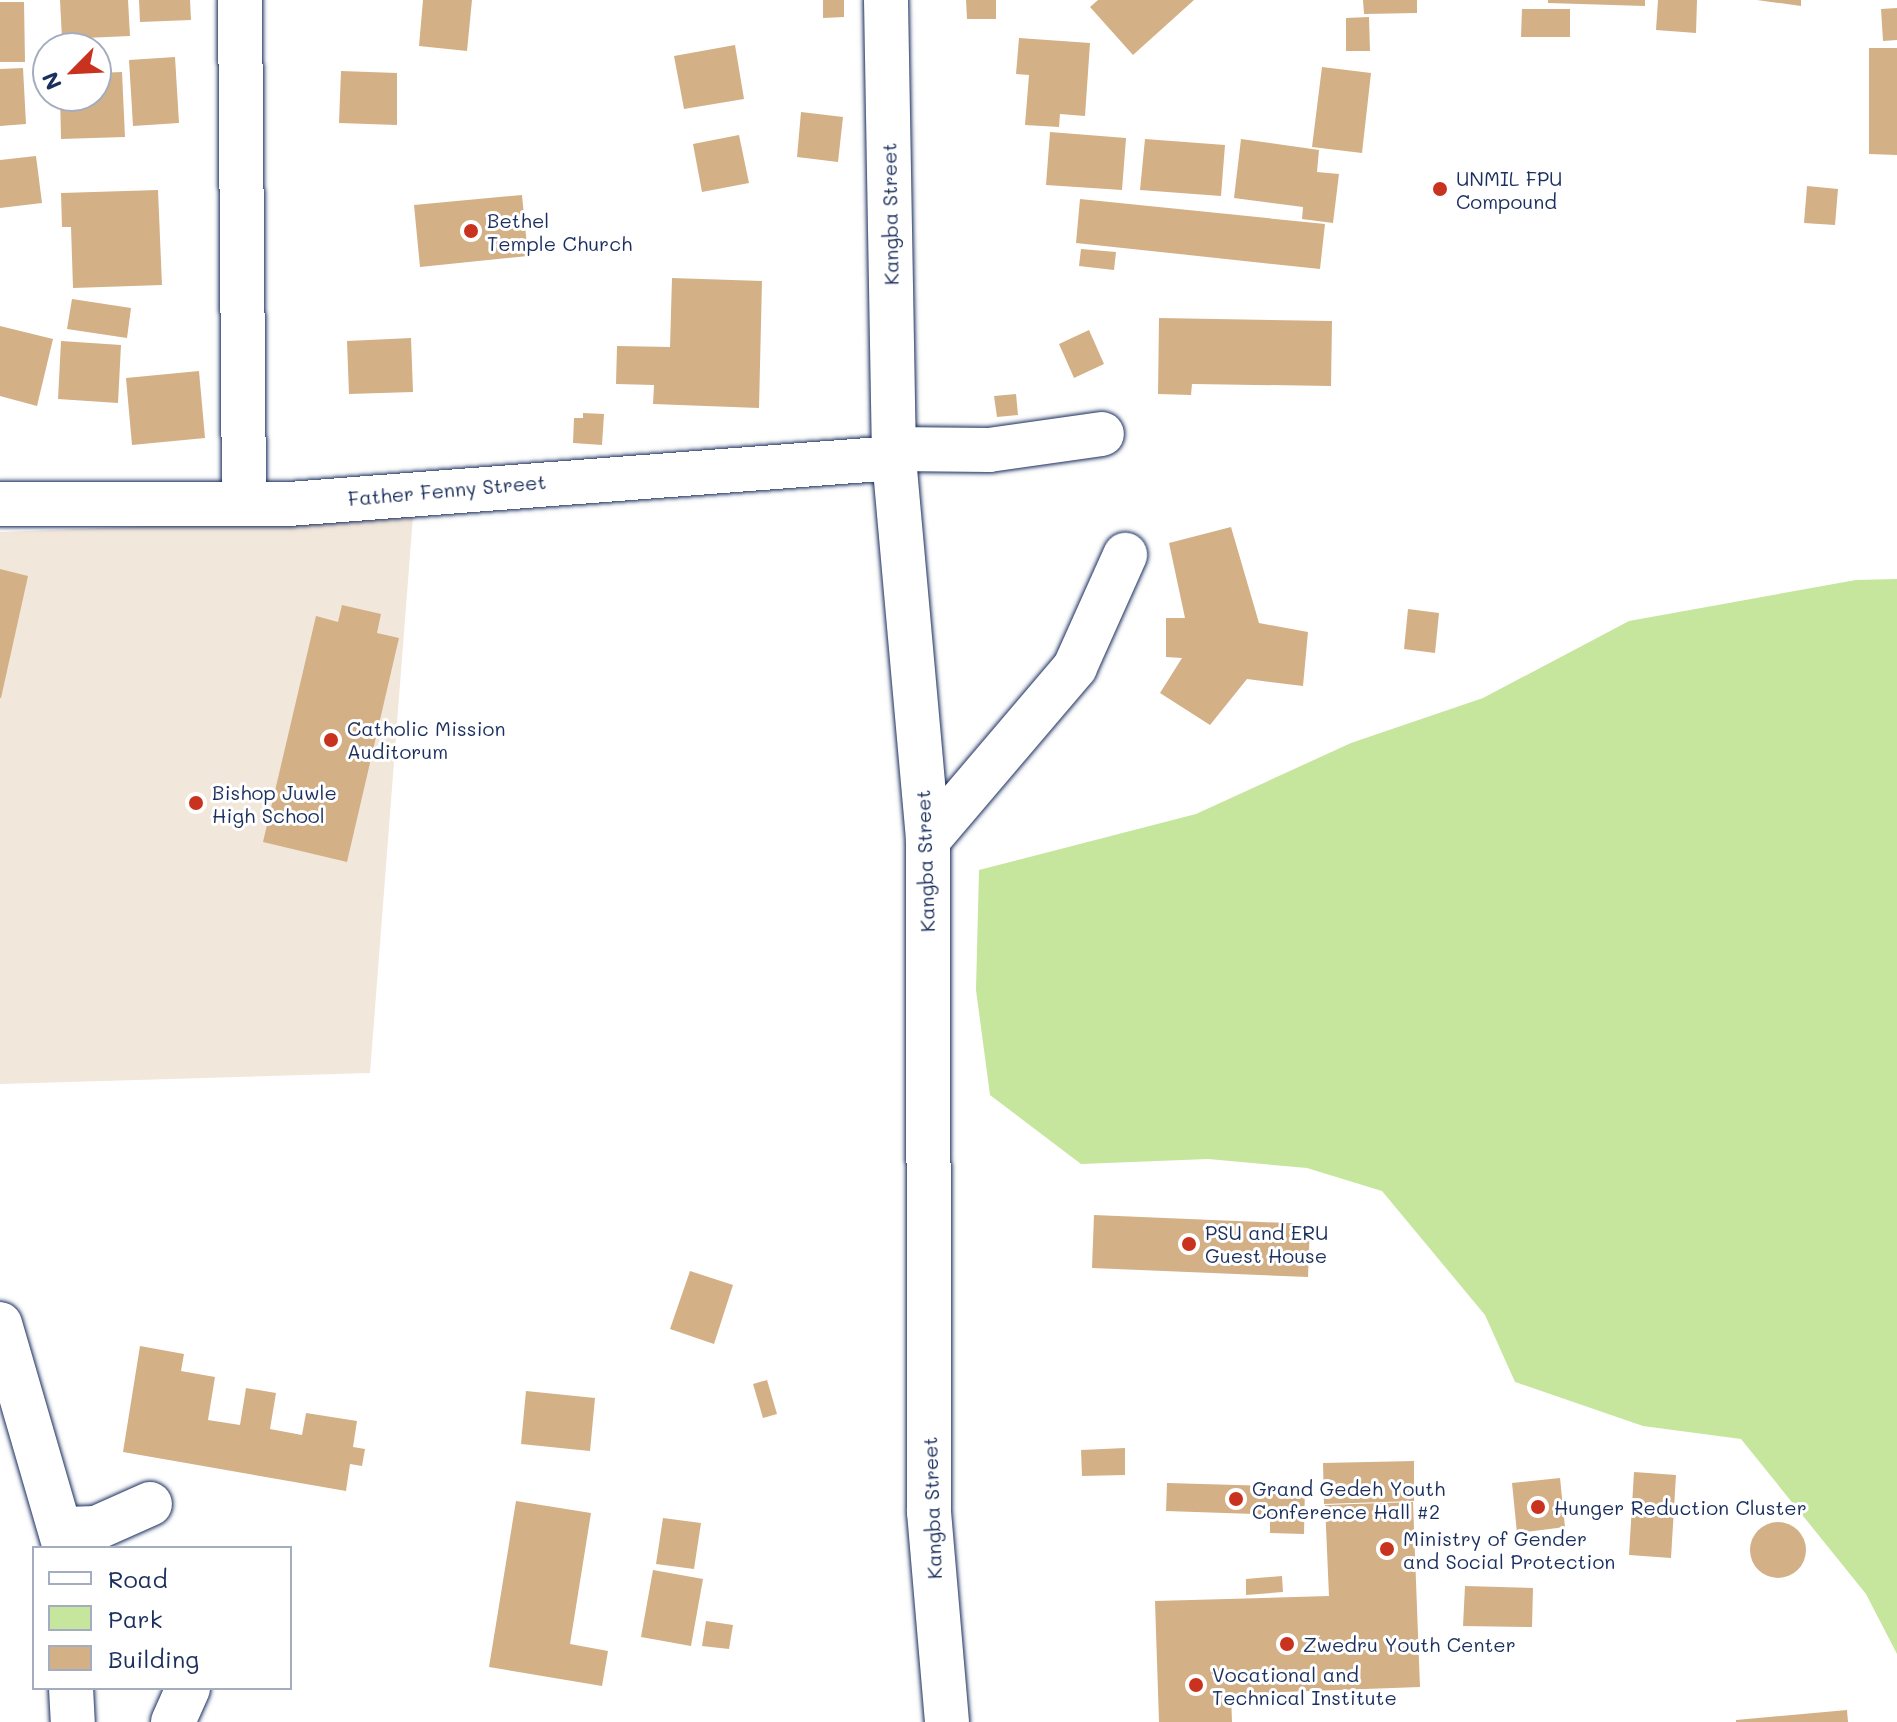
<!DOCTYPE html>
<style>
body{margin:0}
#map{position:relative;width:1897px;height:1722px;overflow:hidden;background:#fff;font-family:Mali,sans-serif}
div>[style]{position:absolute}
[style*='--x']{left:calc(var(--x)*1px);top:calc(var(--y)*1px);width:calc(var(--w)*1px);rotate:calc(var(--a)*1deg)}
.built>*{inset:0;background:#f2e7db}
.green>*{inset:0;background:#c6e59d}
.building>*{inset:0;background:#d4b086}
.round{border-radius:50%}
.roads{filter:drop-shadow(0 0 2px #1b2f5e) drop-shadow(0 0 2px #1b2f5e)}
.minor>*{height:44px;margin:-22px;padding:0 22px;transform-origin:22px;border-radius:22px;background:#fff}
.dots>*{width:22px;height:22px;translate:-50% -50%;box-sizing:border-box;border:4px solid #fff;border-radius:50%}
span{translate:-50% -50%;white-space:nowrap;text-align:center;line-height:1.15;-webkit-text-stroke:6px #fff;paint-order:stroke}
.poi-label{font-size:20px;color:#1b2f5e}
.left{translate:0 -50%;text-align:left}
.street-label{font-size:20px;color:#1b2f5e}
.legend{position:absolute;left:32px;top:1546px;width:260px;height:144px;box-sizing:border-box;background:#fff;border:2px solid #a4acbf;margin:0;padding:10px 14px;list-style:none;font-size:24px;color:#1b2f5e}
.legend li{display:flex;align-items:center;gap:16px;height:40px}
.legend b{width:40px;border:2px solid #a4acbf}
.north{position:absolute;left:32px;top:32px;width:80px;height:80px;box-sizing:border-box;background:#fff;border:2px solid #a4acbf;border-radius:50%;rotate:246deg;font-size:22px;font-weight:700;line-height:32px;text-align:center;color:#1b2f5e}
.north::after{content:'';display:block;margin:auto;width:28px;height:36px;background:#c8321e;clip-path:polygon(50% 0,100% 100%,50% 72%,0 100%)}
</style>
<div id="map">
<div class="built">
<div style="clip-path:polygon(413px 516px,370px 1073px,0 1084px,0 532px)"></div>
</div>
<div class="green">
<div style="clip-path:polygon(1897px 579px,1897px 1654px,1866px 1594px,1741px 1439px,1643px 1426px,1515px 1382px,1485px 1315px,1382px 1191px,1307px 1168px,1208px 1159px,1081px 1164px,990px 1095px,976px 990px,979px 870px,1196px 814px,1351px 743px,1483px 698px,1629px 621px,1856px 580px)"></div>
</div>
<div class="building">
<div style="clip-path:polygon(60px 0,128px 0,130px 36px,62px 39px)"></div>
<div style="clip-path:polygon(139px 0,190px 0,191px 20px,140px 22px)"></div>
<div style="clip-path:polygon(423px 0,472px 0,467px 51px,419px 46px)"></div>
<div style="clip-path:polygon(823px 0,844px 0,844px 17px,823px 18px)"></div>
<div style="clip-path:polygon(966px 0,996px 0,996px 19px,967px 19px)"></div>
<div style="clip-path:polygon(1098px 0,1194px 0,1133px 55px,1090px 7px)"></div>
<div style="clip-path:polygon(1363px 0,1417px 0,1417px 13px,1364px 14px)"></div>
<div style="clip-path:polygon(1548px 0,1645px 0,1645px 6px,1548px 3px)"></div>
<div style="clip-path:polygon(1658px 0,1697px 0,1696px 33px,1656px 30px)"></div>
<div style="clip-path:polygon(1757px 0,1801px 0,1801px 6px)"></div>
<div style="clip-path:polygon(0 2px,24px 2px,25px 62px,0 62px)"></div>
<div style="clip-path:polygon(1897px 8px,1897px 40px,1883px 41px,1881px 9px)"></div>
<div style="clip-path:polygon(1522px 9px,1570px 9px,1570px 37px,1521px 37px)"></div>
<div style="clip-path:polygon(1369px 17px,1370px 51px,1346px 51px,1346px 18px)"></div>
<div style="clip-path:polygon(1019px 38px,1090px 43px,1085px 116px,1060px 114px,1059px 127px,1025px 125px,1029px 75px,1016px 74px)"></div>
<div style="clip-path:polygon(735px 45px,744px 99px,684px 109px,674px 56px)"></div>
<div style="clip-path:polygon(1869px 48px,1897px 48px,1897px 155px,1869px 154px)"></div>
<div style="clip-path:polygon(175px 57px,179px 123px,133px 126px,129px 60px)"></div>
<div style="clip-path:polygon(1322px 67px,1371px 73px,1362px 153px,1312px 147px)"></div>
<div style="clip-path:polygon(23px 68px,26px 124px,0 126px,0 69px)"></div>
<div style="clip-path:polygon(341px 71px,397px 73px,397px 125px,339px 123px)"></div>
<div style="clip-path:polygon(122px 72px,125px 137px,61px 139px,60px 96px,96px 96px,96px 73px)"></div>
<div style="clip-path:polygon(801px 112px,843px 117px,838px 162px,797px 157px)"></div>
<div style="clip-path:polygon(1050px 132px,1126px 138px,1122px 190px,1046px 185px)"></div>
<div style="clip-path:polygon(739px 135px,749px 183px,702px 192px,693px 144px)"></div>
<div style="clip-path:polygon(1145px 139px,1225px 145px,1221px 196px,1140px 190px)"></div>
<div style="clip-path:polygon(1241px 139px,1319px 150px,1317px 172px,1339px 174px,1333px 223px,1302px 219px,1303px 207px,1234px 198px)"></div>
<div style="clip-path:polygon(36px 156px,42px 203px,0 208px,0 160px)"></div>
<div style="clip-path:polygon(1807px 186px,1838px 189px,1835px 225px,1804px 223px)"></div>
<div style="clip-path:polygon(158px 190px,162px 285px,73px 288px,71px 227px,62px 227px,61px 193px)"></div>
<div style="clip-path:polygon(522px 195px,528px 256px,420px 267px,414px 205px)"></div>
<div style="clip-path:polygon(1080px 199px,1325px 224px,1320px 269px,1076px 243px)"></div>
<div style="clip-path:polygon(1081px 249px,1116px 252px,1114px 270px,1079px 266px)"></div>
<div style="clip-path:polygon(672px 278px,762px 281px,759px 408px,653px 404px,654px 385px,616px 384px,617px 346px,670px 347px)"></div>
<div style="clip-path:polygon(72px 299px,131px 308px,127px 338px,67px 329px)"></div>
<div style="clip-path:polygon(1159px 318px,1332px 321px,1331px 386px,1192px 384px,1191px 395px,1158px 394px)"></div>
<div style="clip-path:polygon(0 326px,53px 339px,37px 406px,0 396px)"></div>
<div style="clip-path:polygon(1089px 330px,1104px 364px,1074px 378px,1059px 344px)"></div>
<div style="clip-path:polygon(411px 338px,413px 392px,349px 394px,347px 341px)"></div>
<div style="clip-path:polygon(61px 341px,121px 345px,118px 403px,58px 399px)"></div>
<div style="clip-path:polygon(199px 371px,205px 438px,132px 445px,126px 378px)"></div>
<div style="clip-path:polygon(1016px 394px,1018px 415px,997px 417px,994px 396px)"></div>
<div style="clip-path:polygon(583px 413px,604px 414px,602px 445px,573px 443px,574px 418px,583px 418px)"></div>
<div style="clip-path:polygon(1231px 527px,1259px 623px,1308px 632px,1303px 686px,1247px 679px,1210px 725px,1160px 693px,1182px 658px,1166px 657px,1166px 618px,1185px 618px,1169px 543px)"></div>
<div style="clip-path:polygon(0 569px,28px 576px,1px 698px,0 698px)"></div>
<div style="clip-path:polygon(342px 605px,381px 614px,377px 633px,399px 638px,347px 862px,263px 842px,316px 616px,338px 622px)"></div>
<div style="clip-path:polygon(1408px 609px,1439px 613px,1435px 653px,1404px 649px)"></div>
<div style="clip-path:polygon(1094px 1215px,1310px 1224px,1308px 1277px,1092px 1268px)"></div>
<div style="clip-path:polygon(690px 1271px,733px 1285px,714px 1344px,670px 1329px)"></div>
<div style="clip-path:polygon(140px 1346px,184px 1354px,181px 1371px,215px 1377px,208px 1420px,240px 1425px,246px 1388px,276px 1393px,270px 1429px,302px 1435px,306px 1413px,357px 1421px,353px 1447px,365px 1449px,362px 1466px,350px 1464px,346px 1491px,123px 1452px)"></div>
<div style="clip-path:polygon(767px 1380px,777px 1414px,763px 1418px,753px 1384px)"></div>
<div style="clip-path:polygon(526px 1391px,595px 1398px,590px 1451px,521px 1444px)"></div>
<div style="clip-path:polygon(1125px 1448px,1125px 1475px,1082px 1476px,1081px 1450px)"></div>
<div style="clip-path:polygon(1414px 1461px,1414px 1501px,1324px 1504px,1323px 1463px)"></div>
<div style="clip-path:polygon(1634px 1472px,1676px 1475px,1671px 1558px,1629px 1555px)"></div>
<div style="clip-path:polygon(1560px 1478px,1565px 1527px,1517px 1533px,1512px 1483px)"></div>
<div style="clip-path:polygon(1167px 1483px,1305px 1487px,1304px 1534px,1270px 1533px,1270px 1518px,1254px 1514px,1166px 1511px)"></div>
<div style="clip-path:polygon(516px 1501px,591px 1513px,570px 1644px,608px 1651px,602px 1686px,489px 1667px)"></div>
<div style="clip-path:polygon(1413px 1502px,1420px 1687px,1231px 1694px,1232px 1722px,1159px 1722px,1155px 1601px,1329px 1596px,1325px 1505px)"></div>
<div style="clip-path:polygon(663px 1518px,701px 1523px,694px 1569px,656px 1564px)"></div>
<div class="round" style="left:1750px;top:1522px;width:56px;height:56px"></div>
<div style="clip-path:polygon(653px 1570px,703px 1579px,691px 1646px,641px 1637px)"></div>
<div style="clip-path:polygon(1282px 1576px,1283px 1592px,1246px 1595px,1246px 1579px)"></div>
<div style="clip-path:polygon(1465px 1586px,1533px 1588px,1532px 1627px,1463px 1626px)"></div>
<div style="clip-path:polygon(706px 1621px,733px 1625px,729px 1649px,702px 1646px)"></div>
<div style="clip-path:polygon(1847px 1710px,1848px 1722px,1736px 1722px,1736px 1720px)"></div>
</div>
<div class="roads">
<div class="minor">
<div style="--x:240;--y:0;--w:503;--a:89.54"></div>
<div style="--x:886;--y:0;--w:458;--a:89"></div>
<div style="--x:894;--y:458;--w:384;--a:84.9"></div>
<div style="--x:928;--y:840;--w:672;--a:89.91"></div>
<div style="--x:929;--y:1512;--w:211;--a:85.1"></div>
<div style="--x:894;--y:449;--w:95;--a:0.6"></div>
<div style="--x:989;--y:450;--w:114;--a:-8.1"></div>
<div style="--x:0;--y:504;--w:289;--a:0"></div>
<div style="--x:289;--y:504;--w:607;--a:-4.35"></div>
<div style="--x:928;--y:840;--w:227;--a:-49.6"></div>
<div style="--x:1075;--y:667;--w:123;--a:-65.9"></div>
<div style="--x:0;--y:1324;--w:233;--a:73.8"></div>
<div style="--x:65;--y:1529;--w:31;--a:-2"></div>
<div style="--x:96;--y:1528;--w:59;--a:-24"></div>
<div style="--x:71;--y:1688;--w:34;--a:87"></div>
<div style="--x:173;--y:1722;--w:37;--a:-66"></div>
</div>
</div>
<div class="dots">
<div style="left:1440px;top:189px;background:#c8321e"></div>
<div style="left:471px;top:231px;background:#c8321e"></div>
<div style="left:331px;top:740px;background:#c8321e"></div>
<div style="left:196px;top:803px;background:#c8321e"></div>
<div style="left:1189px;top:1244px;background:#c8321e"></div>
<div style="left:1236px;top:1499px;background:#c8321e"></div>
<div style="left:1538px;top:1507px;background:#c8321e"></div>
<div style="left:1387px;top:1549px;background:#c8321e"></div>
<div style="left:1287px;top:1644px;background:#c8321e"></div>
<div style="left:1196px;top:1685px;background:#c8321e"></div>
</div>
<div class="poi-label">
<span class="left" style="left:1456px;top:190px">UNMIL FPU<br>Compound</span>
<span class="left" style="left:487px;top:232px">Bethel<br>Temple Church</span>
<span class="left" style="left:347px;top:740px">Catholic Mission<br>Auditorum</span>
<span class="left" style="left:212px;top:804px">Bishop Juwle<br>High School</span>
<span class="left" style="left:1205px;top:1244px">PSU and ERU<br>Guest House</span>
<span class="left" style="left:1252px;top:1500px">Grand Gedeh Youth<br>Conference Hall #2</span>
<span class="left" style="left:1554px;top:1507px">Hunger Reduction Cluster</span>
<span class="left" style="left:1403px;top:1550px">Ministry of Gender<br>and Social Protection</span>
<span class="left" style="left:1303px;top:1644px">Zwedru Youth Center</span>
<span class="left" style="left:1212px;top:1686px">Vocational and<br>Technical Institute</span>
</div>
<div class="street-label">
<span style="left:890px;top:214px;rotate:-91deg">Kangba Street</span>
<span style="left:447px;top:490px;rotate:-5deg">Father Fenny Street</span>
<span style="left:925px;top:861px;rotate:-92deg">Kangba Street</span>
<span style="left:932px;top:1508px;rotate:-92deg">Kangba Street</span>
</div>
<ul class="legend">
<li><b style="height:10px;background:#fff"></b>Road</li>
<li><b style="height:22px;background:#c6e59d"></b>Park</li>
<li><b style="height:22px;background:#d4b086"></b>Building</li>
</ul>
<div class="north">N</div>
</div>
